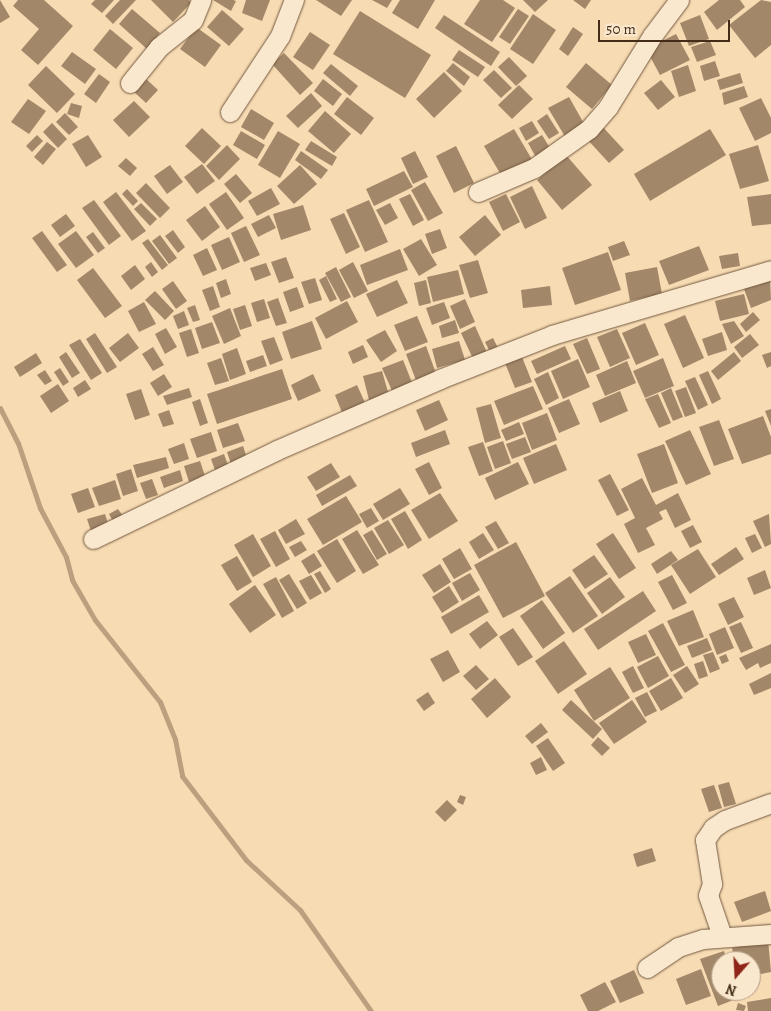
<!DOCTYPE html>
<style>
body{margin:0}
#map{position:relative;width:771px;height:1011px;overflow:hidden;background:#f7dbb3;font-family:Alegreya,serif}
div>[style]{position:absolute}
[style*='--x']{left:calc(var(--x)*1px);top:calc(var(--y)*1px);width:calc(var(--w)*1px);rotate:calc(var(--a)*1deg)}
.stream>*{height:5px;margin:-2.5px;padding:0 2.5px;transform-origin:2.5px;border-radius:2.5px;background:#baa07e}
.building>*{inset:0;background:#a28769}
.roads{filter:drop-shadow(0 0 1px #72583f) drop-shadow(0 0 1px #72583f)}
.minor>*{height:19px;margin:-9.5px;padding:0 9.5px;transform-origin:9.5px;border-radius:9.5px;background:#fae8ce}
span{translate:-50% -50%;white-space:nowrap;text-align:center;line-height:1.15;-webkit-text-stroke:4.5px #fae8ce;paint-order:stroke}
.north{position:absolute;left:711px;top:951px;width:50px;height:50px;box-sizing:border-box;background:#fae8ce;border:1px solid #b29d85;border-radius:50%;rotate:199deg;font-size:14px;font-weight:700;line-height:20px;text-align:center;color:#452c18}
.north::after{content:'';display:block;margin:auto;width:18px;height:22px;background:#8f2418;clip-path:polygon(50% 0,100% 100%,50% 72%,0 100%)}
.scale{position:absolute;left:598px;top:20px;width:132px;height:22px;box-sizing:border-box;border:2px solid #452c18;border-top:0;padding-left:6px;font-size:15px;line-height:18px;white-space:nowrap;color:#452c18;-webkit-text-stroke:4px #fae8ce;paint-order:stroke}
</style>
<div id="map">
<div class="stream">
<div style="--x:0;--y:408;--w:39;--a:63"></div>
<div style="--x:18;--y:443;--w:69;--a:71.3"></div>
<div style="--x:40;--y:508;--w:55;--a:62"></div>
<div style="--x:66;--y:557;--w:24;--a:75"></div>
<div style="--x:72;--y:580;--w:46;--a:60.1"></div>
<div style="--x:95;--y:620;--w:105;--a:51.6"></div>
<div style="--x:160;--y:702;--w:40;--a:68"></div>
<div style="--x:175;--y:739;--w:38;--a:79"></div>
<div style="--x:182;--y:776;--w:106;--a:52.7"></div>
<div style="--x:246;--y:860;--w:74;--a:42.8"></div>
<div style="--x:300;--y:910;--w:123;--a:54.9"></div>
</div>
<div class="building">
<div style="clip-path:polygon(0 0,10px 17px,0 23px)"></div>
<div style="clip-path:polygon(18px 0,44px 0,73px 26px,38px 65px,21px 50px,39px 29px,13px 6px)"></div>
<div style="clip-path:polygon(95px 0,114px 0,102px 13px,91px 4px)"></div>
<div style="clip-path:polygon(120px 0,136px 0,113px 24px,105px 16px)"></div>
<div style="clip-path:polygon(151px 0,189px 0,191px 3px,173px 22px)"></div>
<div style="clip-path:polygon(213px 0,233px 0,236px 1px,231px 11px)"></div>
<div style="clip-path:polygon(246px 0,270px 0,262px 21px,242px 13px)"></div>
<div style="clip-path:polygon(316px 0,352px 0,341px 16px)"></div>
<div style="clip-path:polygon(372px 0,392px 0,387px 8px)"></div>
<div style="clip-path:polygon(400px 0,435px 0,418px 29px,392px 13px)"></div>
<div style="clip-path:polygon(480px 0,503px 0,515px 8px,492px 42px,464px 24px)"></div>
<div style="clip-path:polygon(523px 0,548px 0,535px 12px)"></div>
<div style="clip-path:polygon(573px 0,591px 0,585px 9px)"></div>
<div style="clip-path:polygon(719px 0,740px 0,745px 7px,717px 30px,704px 12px)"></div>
<div style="clip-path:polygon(761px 0,771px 2px,771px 45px,755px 58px,729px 25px)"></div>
<div style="clip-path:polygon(132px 9px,160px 33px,147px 49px,119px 24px)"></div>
<div style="clip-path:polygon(518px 9px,529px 16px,510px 44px,499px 37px)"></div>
<div style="clip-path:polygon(222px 10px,244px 29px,229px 46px,207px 27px)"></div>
<div style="clip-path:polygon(360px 11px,431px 55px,405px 98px,333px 54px)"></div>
<div style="clip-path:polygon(533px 14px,556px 30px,533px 64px,510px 49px)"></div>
<div style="clip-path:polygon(444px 15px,500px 52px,491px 66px,435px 28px)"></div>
<div style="clip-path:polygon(700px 15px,709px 39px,689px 46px,680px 23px)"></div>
<div style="clip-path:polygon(196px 27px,221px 45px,205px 67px,180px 49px)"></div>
<div style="clip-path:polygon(573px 27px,583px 34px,568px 56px,559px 49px)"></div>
<div style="clip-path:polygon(110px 29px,133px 48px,116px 69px,93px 50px)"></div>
<div style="clip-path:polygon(310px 32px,330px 45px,313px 70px,293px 57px)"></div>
<div style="clip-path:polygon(676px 34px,690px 60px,660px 75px,646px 49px)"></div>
<div style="clip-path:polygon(710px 41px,716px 55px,697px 62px,691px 47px)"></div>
<div style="clip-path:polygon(459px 50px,485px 67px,478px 77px,452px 60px)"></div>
<div style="clip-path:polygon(72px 52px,96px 69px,85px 84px,61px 66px)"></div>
<div style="clip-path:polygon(284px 53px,313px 83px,300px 95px,272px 64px)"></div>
<div style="clip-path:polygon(509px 57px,527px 76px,516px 86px,498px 67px)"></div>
<div style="clip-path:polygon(715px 61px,720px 76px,704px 81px,700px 66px)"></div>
<div style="clip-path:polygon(453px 63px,470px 77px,464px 86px,446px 71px)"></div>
<div style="clip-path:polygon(586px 63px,612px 85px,592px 109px,566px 87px)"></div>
<div style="clip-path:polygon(331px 64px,358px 86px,350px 96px,323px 73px)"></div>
<div style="clip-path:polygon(688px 65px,696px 91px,679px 97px,671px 71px)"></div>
<div style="clip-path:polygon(46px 66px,75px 94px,57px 113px,28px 85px)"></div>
<div style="clip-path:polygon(494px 70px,512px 88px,501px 98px,483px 80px)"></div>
<div style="clip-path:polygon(444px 72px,462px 91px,434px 118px,416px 99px)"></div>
<div style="clip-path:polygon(740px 73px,743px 83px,720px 90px,717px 80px)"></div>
<div style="clip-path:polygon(99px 74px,110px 82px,96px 103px,84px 94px)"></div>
<div style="clip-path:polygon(145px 78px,158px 90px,146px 103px,133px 91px)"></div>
<div style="clip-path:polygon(323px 79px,342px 94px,333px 106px,314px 91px)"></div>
<div style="clip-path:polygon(661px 80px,675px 97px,658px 110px,644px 93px)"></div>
<div style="clip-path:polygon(519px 85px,533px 99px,512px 119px,498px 105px)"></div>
<div style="clip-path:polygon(744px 86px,748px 97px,724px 105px,722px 93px)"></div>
<div style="clip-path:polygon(311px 93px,322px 106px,298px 128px,286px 116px)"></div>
<div style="clip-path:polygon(347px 97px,374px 118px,361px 135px,334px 114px)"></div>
<div style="clip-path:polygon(569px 97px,587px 129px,567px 140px,548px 108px)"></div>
<div style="clip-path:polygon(761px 98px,771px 118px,771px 133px,755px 141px,739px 108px)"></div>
<div style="clip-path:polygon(28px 99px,46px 111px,29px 134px,11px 122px)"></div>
<div style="clip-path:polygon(134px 101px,150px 117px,129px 137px,113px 120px)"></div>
<div style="clip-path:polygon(71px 103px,82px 106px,79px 118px,67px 114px)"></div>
<div style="clip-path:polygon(251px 109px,274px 123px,264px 140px,241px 127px)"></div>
<div style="clip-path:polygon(325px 111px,351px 134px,334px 153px,308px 131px)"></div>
<div style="clip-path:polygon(65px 113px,78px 127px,69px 135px,56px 122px)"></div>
<div style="clip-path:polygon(547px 114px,559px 133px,549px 139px,537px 121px)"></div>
<div style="clip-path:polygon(532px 121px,539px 133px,526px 141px,519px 128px)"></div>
<div style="clip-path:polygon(52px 123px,67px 139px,58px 148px,43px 132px)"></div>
<div style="clip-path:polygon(601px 125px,624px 150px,609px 163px,586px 138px)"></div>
<div style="clip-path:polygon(202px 128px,221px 146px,204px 164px,185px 146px)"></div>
<div style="clip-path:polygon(514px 129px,534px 163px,504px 180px,484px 146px)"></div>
<div style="clip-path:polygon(710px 129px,726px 155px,650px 201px,634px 174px)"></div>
<div style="clip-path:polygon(241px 131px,265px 145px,257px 159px,233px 145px)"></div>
<div style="clip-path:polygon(278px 131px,300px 144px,280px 178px,258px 165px)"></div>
<div style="clip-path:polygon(37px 135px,43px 141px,32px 152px,26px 146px)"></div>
<div style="clip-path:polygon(88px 135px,102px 157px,86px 167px,72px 144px)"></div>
<div style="clip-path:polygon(542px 135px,553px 153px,538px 161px,528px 143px)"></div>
<div style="clip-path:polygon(311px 141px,337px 157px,332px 166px,305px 150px)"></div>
<div style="clip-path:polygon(47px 142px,56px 149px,43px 165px,34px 157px)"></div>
<div style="clip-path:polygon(227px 145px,240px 159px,219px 180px,206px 166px)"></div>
<div style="clip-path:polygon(758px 145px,769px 181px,740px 189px,729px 154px)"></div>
<div style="clip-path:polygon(456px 146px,474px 183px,454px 193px,436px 156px)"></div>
<div style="clip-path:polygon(301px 151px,328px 170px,321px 179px,295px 160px)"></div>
<div style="clip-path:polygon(415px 151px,428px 177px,413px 184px,401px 158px)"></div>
<div style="clip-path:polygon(566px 155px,592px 185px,562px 210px,537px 180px)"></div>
<div style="clip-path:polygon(126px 158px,137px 168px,130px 176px,118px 166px)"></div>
<div style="clip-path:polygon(202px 164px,215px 181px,197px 194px,184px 177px)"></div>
<div style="clip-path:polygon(170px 165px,183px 182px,167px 194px,154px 176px)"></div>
<div style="clip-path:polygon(300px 165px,317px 184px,294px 204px,277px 186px)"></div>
<div style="clip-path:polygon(404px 171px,413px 187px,374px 206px,366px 189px)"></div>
<div style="clip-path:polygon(236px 174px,252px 193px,240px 203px,224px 184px)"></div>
<div style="clip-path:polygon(425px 182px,443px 213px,428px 221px,411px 190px)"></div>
<div style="clip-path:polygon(146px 183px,170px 208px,160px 218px,136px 193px)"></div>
<div style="clip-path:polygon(532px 186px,547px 218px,525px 229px,510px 197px)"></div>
<div style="clip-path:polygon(271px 188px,280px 204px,257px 216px,248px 201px)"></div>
<div style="clip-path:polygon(127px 189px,138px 201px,133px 206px,122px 194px)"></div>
<div style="clip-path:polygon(116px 192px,146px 231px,132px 241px,103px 202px)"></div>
<div style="clip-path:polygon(226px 192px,244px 218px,227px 230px,209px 204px)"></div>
<div style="clip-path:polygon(410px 194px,424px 220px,413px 226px,399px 199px)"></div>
<div style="clip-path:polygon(506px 194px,520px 222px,503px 231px,489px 202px)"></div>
<div style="clip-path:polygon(771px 194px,771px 224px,752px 226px,747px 197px)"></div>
<div style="clip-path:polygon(94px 200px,121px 236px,109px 245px,82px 208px)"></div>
<div style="clip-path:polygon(369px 200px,388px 242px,365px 252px,346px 210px)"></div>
<div style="clip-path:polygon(141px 203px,157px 219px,150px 226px,134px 209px)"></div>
<div style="clip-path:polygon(390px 203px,398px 218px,385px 225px,376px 210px)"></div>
<div style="clip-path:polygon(303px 205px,311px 230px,281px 240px,273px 214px)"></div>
<div style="clip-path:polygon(205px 206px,220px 227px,202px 241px,186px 220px)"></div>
<div style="clip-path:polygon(344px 213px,360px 247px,346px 254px,330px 219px)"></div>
<div style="clip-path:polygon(66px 214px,75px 226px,60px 237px,51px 225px)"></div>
<div style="clip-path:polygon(269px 215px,276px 228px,258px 237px,251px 224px)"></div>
<div style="clip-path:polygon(485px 215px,501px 235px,475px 256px,459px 237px)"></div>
<div style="clip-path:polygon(246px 226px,260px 255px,244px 262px,231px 233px)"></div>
<div style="clip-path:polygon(440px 229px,447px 248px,432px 254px,425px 234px)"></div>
<div style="clip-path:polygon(173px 230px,185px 247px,178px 253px,165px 236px)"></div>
<div style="clip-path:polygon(42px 231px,67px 265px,57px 272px,32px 238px)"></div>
<div style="clip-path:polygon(76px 231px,94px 255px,76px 268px,58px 244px)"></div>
<div style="clip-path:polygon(93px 232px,105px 248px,98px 253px,86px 237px)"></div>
<div style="clip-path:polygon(160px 235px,177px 258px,169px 264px,152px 241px)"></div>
<div style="clip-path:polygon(229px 237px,240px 262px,222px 270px,211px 245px)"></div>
<div style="clip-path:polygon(148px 239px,168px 265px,162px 270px,142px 243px)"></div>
<div style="clip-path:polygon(421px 239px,437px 265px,419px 276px,403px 249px)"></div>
<div style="clip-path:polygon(624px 241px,630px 255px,613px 261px,608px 247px)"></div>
<div style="clip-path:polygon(699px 246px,709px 270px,669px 285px,659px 261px)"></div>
<div style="clip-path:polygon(207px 248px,217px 270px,203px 276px,193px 255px)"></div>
<div style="clip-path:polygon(400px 249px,408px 270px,367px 285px,360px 265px)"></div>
<div style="clip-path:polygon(608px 252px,621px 290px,575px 305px,562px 268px)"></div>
<div style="clip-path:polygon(738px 253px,740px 266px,722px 269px,719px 256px)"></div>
<div style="clip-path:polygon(286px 257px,294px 278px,279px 283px,271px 262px)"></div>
<div style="clip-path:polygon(478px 260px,488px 293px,470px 298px,459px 265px)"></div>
<div style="clip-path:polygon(151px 262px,158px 272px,152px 277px,145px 267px)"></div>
<div style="clip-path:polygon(353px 262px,368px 291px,354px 298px,339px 270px)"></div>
<div style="clip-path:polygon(266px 263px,271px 275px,255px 281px,250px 268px)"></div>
<div style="clip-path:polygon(135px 265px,145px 279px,131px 290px,121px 276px)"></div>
<div style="clip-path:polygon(336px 267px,351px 297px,341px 302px,325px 273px)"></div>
<div style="clip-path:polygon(657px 267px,662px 294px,630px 301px,625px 273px)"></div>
<div style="clip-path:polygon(93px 268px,122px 306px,105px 318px,77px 280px)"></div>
<div style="clip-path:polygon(458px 270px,464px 294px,433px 302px,427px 277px)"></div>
<div style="clip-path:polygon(326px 276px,337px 299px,330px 302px,319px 280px)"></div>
<div style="clip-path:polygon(315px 278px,322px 300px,309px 304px,301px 282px)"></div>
<div style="clip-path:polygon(226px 279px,231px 294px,221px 298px,216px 283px)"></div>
<div style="clip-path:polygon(770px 279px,771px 300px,751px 308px,744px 289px)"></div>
<div style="clip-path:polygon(397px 280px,408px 303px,377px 317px,366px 294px)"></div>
<div style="clip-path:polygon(426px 280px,431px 303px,419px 306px,414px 283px)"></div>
<div style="clip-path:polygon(173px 281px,187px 301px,176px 309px,162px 289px)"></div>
<div style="clip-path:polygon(213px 286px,220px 307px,210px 311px,202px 290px)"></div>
<div style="clip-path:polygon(550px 286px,552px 305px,523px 308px,521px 290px)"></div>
<div style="clip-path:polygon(297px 287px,304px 307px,290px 312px,283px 292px)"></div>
<div style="clip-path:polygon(155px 291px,174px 311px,165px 320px,145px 300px)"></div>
<div style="clip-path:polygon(744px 294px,749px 314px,720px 321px,715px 301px)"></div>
<div style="clip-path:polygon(278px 298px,287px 323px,276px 326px,267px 302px)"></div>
<div style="clip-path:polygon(264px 299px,270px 318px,257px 322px,251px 303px)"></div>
<div style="clip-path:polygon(465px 299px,475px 322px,460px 329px,450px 306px)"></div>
<div style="clip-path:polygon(347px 301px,358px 322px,326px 339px,315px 318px)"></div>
<div style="clip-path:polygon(144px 302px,156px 324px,139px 332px,128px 311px)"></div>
<div style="clip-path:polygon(444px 302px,450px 318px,432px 325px,426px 308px)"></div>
<div style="clip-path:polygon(195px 305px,200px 320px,193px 322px,187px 308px)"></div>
<div style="clip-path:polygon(245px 305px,252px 326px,240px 330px,233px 309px)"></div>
<div style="clip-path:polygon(230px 308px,241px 336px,224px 344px,212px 316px)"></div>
<div style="clip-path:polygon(184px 311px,189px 325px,178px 329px,173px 316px)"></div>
<div style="clip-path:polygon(753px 312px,760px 320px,746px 332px,740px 324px)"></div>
<div style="clip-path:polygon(685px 315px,704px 358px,683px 368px,664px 324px)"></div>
<div style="clip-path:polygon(417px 316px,428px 342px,405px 351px,394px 325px)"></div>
<div style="clip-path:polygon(455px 320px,459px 333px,442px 338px,439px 326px)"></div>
<div style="clip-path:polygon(312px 321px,322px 349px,291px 359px,282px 332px)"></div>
<div style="clip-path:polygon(734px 321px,744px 336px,731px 344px,722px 324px)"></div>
<div style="clip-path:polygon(212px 322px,220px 343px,202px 349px,195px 328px)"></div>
<div style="clip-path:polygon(645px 323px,659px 355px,636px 365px,622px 333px)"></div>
<div style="clip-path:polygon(475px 326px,489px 357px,475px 363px,461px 333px)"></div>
<div style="clip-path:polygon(166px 328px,177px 347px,165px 354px,155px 334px)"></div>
<div style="clip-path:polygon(191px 329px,199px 353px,187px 357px,179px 333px)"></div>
<div style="clip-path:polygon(617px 329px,630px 358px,610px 367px,597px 337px)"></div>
<div style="clip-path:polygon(385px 330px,397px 351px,381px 362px,366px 340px)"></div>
<div style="clip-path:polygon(722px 332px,727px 350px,708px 356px,702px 339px)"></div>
<div style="clip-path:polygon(95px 333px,117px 367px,107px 373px,86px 339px)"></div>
<div style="clip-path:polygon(128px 333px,139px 348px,120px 362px,109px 348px)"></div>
<div style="clip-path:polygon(750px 334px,759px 345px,742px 358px,734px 347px)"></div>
<div style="clip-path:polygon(274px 337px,283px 360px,270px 365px,261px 341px)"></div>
<div style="clip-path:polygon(493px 338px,500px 352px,492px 356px,485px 342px)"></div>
<div style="clip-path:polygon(587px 338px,600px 369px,587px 374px,573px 344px)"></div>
<div style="clip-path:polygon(80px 339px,102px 373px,91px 380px,69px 345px)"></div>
<div style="clip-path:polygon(459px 341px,465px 360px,437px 368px,432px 349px)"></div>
<div style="clip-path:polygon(363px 345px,368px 357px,353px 364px,348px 352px)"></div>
<div style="clip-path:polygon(426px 346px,437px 376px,417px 383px,406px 354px)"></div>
<div style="clip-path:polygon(565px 346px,571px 359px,537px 374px,531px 361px)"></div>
<div style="clip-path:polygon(153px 347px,164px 365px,153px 371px,142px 354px)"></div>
<div style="clip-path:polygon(237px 348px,246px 374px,230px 380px,222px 354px)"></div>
<div style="clip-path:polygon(66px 352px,80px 373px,72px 378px,59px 357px)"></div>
<div style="clip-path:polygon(734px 352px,741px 361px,718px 380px,711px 371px)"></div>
<div style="clip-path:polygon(771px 352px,771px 366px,767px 368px,762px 355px)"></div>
<div style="clip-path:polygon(36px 353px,42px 363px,20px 377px,14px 367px)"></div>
<div style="clip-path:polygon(263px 355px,267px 366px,250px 372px,246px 361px)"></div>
<div style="clip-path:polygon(522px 357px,532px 382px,515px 388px,505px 363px)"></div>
<div style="clip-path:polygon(221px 358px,229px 381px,215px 385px,207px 363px)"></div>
<div style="clip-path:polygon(663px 358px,674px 386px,645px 398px,633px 371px)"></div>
<div style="clip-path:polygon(578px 359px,590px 387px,563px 399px,551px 371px)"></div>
<div style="clip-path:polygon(403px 360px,413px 385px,393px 393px,382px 368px)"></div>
<div style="clip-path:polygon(627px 361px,636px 383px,605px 396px,596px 375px)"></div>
<div style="clip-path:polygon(60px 368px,69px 382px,63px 386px,54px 372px)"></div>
<div style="clip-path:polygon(282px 369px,292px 399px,217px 424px,207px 394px)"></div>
<div style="clip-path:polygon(45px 370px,52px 381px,45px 385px,37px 375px)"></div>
<div style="clip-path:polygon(382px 371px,390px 399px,370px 404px,363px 376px)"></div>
<div style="clip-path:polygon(708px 371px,721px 399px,712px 404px,699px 375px)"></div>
<div style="clip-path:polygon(548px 372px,559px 398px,546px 405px,534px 379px)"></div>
<div style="clip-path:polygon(164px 374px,172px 387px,158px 396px,150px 383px)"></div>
<div style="clip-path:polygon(313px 374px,321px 391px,298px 401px,291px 385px)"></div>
<div style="clip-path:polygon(695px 377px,708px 405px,698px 410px,685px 381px)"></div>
<div style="clip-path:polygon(85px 380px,91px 389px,78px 397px,73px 388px)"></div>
<div style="clip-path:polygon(58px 384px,69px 401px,51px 413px,40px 396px)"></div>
<div style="clip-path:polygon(357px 385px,366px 405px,343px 415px,335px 395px)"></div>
<div style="clip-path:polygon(533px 386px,543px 409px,504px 425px,494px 401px)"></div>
<div style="clip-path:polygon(686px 387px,696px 413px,685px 417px,675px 391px)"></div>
<div style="clip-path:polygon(189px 388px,192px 397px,167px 405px,163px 396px)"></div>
<div style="clip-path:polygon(671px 388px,683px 417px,673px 421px,661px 393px)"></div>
<div style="clip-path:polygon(141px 389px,150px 415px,135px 420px,126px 394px)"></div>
<div style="clip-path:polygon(620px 391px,628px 411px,600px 423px,592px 403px)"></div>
<div style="clip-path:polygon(658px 394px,671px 423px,659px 428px,645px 399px)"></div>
<div style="clip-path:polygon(200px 399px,208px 423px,200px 426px,192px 402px)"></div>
<div style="clip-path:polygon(569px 399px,580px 424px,559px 433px,548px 408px)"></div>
<div style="clip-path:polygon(439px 400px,448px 420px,425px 431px,416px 410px)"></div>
<div style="clip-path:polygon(491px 404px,501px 438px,485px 443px,476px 408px)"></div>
<div style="clip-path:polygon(771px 409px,771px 426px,765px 411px)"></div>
<div style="clip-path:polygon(169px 410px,174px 424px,163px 427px,158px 414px)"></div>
<div style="clip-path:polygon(547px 413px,557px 440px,532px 450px,522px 423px)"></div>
<div style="clip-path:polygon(763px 416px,771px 437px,771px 454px,742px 464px,728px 429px)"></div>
<div style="clip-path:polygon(719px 420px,734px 459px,714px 466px,699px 427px)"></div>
<div style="clip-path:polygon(519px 422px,524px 434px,506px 441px,501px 430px)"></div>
<div style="clip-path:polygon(238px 423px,245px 441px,223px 448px,217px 430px)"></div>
<div style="clip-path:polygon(445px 430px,450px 444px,416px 457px,411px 443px)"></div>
<div style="clip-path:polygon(690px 430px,711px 474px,686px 485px,665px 441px)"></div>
<div style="clip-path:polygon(211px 432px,217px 451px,197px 458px,190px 439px)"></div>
<div style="clip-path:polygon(525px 437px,531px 452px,512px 459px,506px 444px)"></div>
<div style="clip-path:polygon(503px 441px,511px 463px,495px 469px,487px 447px)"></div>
<div style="clip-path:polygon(483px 442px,493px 471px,479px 476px,468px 447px)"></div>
<div style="clip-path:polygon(184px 443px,189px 459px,174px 464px,168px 449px)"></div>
<div style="clip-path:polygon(556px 444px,567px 470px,534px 484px,523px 458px)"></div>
<div style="clip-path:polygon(664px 444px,678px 483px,652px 493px,637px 454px)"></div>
<div style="clip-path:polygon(243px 446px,250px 467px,234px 473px,227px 452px)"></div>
<div style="clip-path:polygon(224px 454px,229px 468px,216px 473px,211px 459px)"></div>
<div style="clip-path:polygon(166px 457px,169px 468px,137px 478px,133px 465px)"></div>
<div style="clip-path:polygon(200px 461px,205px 476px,189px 482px,184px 466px)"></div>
<div style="clip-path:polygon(429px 462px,442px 488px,429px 495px,415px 469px)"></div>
<div style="clip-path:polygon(518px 462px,529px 484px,495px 500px,485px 478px)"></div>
<div style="clip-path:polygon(331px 463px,340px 477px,316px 491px,307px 477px)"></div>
<div style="clip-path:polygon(131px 469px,138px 491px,123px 496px,116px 474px)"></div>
<div style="clip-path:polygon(180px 470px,183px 481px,164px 488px,160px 477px)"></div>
<div style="clip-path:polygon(610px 474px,629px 510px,617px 516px,598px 480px)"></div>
<div style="clip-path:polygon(350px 475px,357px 486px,322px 506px,316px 495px)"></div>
<div style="clip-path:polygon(642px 478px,656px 505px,678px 493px,691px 520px,675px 528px,666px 509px,659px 512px,663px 519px,646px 528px,655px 545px,638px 553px,624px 524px,635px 518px,621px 489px)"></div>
<div style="clip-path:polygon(152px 479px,158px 495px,146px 499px,140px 483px)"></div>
<div style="clip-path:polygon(115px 480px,121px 499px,99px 506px,92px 488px)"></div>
<div style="clip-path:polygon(88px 488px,95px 507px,78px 513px,71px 494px)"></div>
<div style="clip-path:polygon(400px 488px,410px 504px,383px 520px,373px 504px)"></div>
<div style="clip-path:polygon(440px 493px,458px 521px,429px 539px,411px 510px)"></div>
<div style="clip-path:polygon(346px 496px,362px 522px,323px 545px,307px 519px)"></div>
<div style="clip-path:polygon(371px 508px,379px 521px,367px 528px,359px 514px)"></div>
<div style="clip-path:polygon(118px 509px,125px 519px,115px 525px,109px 514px)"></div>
<div style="clip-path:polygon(405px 511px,422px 540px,408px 549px,391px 519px)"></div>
<div style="clip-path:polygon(105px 514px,110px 530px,92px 534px,87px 519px)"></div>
<div style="clip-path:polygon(769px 514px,771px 544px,765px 547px,753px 521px)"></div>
<div style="clip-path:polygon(296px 519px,305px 534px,286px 544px,278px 530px)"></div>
<div style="clip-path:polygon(388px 520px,404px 545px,389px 554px,374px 528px)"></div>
<div style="clip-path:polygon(496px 521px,509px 543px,498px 549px,485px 527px)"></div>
<div style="clip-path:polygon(693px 525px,702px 542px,690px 548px,681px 531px)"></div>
<div style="clip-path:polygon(357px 530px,379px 565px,363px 574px,342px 539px)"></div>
<div style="clip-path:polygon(372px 530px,387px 554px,377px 560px,363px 535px)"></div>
<div style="clip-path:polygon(275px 531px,290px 559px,276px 567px,260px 539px)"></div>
<div style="clip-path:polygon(483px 533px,494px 550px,479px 559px,469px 542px)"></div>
<div style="clip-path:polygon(613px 533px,636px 568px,619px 579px,596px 544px)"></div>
<div style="clip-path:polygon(253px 534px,271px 566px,253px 577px,234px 545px)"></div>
<div style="clip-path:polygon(755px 534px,762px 548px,752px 553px,745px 538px)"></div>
<div style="clip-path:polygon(337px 539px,356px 571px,337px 583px,317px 551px)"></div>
<div style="clip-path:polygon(301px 541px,307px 550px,295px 557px,289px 547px)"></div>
<div style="clip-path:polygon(516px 542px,545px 596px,503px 618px,474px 565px)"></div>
<div style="clip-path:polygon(736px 547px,744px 559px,719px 575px,711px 564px)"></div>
<div style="clip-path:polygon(460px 548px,472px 569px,454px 579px,442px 559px)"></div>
<div style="clip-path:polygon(698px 549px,716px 577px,690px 594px,671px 565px)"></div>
<div style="clip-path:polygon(671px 551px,678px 560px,657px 574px,651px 564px)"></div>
<div style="clip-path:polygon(314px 553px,322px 566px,309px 574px,301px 561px)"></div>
<div style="clip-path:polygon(594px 555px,608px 574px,585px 589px,572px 570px)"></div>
<div style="clip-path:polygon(237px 556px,252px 582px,237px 591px,221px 565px)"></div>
<div style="clip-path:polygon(440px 564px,451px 582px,434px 593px,422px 575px)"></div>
<div style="clip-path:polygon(765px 570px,771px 588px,754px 595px,747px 578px)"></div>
<div style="clip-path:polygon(320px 571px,331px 589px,325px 593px,314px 574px)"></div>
<div style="clip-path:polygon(470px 573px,480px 590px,462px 601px,452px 583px)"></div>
<div style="clip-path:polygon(289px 574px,307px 603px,297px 609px,279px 580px)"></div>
<div style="clip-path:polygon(311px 575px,322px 593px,310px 600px,299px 581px)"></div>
<div style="clip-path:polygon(672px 575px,687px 603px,673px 610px,658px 582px)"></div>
<div style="clip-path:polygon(570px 576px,598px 616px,573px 633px,545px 593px)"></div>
<div style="clip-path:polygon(276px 577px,294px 611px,282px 618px,263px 584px)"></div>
<div style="clip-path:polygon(610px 577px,625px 597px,602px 614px,587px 593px)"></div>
<div style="clip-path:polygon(255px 585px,276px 615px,250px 633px,229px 604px)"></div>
<div style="clip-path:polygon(449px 586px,459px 602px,442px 613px,432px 597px)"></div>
<div style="clip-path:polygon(643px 591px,656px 611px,598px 650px,584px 629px)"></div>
<div style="clip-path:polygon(479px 595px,489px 612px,451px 634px,441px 617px)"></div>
<div style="clip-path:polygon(734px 597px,744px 617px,728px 625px,718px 604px)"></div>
<div style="clip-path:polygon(542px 600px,565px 633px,543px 649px,520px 616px)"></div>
<div style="clip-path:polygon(693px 610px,704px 637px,679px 646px,667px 621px)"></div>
<div style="clip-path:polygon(487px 621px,498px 635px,480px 649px,469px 634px)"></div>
<div style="clip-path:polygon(741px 622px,753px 648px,741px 653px,729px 627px)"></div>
<div style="clip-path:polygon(663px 623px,685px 665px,671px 672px,648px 631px)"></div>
<div style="clip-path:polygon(725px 627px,734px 648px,717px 655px,709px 634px)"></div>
<div style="clip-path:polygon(513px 628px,533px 657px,518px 666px,499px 637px)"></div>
<div style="clip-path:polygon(646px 634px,656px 655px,638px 663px,628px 642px)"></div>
<div style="clip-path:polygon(707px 638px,712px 650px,692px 658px,687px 646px)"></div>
<div style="clip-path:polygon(564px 641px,587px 674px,558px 694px,535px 661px)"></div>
<div style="clip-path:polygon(771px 644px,771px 663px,760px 668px,758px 663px,746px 670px,739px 658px)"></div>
<div style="clip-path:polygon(448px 650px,460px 672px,443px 682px,430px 659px)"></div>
<div style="clip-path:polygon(713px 652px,720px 669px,710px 673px,703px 655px)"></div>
<div style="clip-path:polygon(726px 654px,729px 661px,722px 664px,719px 657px)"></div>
<div style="clip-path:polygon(658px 656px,669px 676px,648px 688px,637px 667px)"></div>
<div style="clip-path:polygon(703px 661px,708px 676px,699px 679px,694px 664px)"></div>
<div style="clip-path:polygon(476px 665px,489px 679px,476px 690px,463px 676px)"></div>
<div style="clip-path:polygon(633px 666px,644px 688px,633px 693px,622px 672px)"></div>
<div style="clip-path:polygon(687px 666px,699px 684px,685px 693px,673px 675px)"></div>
<div style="clip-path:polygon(610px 667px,630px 698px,594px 721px,574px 690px)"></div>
<div style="clip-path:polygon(771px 673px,771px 688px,754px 695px,749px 684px)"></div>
<div style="clip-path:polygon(495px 678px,511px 697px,487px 718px,471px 699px)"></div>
<div style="clip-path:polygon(671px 678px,683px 698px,661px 711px,649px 691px)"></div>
<div style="clip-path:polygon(428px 692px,435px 703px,424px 711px,416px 700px)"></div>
<div style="clip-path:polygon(647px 692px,657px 711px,645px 717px,635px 698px)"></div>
<div style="clip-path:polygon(571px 700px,602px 729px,593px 739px,562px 710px)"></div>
<div style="clip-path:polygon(632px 700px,647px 722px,614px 744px,599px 723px)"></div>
<div style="clip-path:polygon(541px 723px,548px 732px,532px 744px,525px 736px)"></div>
<div style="clip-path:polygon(598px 737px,610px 748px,602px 756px,591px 745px)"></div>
<div style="clip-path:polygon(548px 738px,565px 763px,553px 771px,536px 746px)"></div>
<div style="clip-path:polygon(541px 757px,547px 770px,536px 775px,530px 763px)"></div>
<div style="clip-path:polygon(729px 782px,736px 804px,724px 807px,718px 785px)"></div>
<div style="clip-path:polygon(714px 785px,722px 808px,709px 812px,701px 789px)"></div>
<div style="clip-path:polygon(460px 795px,466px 797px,463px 805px,457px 802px)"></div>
<div style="clip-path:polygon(447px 800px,457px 810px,445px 822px,435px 812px)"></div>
<div style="clip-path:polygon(652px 848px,656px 861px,637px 867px,633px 854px)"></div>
<div style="clip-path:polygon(765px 891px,771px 911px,742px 922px,734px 902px)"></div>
<div style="clip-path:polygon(768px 939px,771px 972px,751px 976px,751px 961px,735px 961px,732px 948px)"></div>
<div style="clip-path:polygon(724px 951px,727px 961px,721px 961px,721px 991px,739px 991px,741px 997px,718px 1006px,700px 959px)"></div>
<div style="clip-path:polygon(701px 969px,711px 996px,686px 1005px,676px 979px)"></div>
<div style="clip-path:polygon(634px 970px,644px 993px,620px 1003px,610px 981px)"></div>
<div style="clip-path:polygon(605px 982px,616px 1002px,598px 1011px,588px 1011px,580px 995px)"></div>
<div style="clip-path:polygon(771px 998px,771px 1011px,748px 1011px,747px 1002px)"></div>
<div style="clip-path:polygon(738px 1003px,746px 1006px,744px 1011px,736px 1010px)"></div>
</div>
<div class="roads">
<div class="minor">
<div style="--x:130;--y:83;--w:46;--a:-51.1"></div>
<div style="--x:159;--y:47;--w:43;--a:-38.5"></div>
<div style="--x:193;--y:20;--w:22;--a:-68"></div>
<div style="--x:230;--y:112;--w:91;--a:-56.7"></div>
<div style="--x:280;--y:36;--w:39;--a:-69"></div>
<div style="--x:478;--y:192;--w:61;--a:-23.2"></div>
<div style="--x:534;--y:168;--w:67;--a:-35.3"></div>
<div style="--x:589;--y:129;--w:29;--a:-49"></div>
<div style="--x:608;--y:107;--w:84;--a:-58.2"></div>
<div style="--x:652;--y:36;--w:45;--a:-53.1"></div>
<div style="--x:93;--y:539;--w:204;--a:-25.8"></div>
<div style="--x:277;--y:450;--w:178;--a:-23.5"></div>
<div style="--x:440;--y:379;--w:120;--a:-21.4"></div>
<div style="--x:552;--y:335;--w:228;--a:-16.5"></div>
<div style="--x:722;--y:936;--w:43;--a:-108.9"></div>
<div style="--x:708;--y:895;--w:12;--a:-70"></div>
<div style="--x:712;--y:884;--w:45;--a:-99"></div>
<div style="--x:705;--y:840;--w:14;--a:-56"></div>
<div style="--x:713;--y:828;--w:14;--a:-34"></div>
<div style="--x:725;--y:820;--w:49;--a:-20.3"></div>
<div style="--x:647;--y:968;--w:37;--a:-34"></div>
<div style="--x:678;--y:947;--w:26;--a:-18"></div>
<div style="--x:703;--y:939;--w:68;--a:-4.2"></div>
</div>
</div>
<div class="north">N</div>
<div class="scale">50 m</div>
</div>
